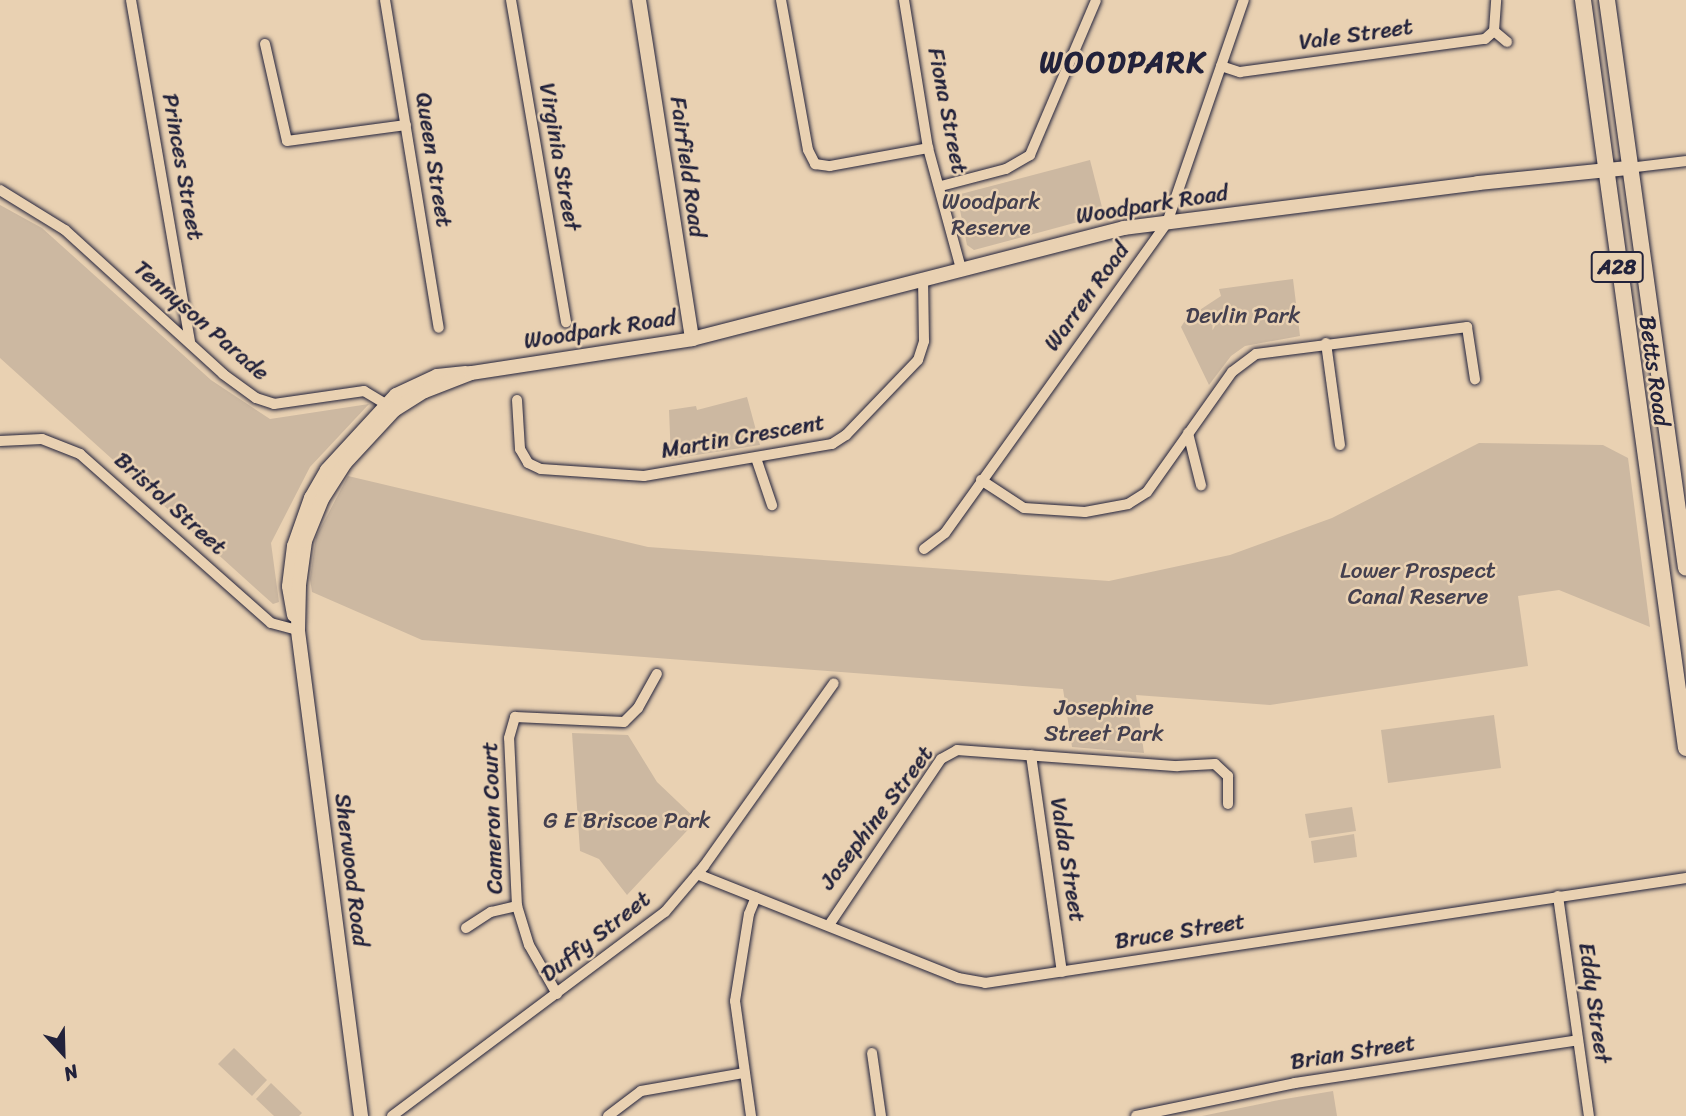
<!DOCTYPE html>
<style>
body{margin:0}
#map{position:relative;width:1686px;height:1116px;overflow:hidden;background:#e9d1b2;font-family:Sriracha,sans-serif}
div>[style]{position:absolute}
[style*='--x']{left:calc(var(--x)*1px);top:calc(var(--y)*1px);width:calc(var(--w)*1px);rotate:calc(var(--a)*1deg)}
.green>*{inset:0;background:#ccb8a1}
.roads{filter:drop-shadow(0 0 2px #22223b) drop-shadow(0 0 2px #22223b)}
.minor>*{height:10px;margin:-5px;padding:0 5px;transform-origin:5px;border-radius:5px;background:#e9d1b2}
.major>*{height:14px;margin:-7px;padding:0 7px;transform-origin:7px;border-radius:7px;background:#e9d1b2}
.highway>*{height:16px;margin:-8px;padding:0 8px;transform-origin:8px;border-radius:8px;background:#e9d1b2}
span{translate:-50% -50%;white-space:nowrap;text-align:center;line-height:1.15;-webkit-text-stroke:5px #e9d1b2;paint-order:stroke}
.shield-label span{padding:2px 5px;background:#e9d1b2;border:2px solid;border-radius:5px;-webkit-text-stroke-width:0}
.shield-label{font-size:21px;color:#22223b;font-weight:700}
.street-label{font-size:23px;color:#22223b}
.park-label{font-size:23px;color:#44404f}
.district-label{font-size:30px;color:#22223b;font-weight:700;letter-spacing:2px}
.north{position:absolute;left:28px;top:1018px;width:70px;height:70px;-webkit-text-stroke:5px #e9d1b2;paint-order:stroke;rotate:158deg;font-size:19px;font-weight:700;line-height:28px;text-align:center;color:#22223b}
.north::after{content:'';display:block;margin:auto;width:24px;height:32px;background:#22223b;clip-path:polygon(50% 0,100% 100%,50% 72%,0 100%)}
</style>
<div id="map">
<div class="green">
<div style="clip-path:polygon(1090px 160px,1104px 215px,974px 250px,967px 245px,957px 195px)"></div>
<div style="clip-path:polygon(0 205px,42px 228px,211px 380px,270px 419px,369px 404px,310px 467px,271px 543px,279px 602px,273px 604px,0 358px)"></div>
<div style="clip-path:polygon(1293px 279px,1300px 336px,1245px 346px,1231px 356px,1209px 385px,1181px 327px,1186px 319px,1221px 296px,1219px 289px)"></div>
<div style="clip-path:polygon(747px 397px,760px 445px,671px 459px,669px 410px,696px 406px,697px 410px)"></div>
<div style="clip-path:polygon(1479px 443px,1603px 445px,1628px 458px,1650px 627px,1559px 590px,1518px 596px,1528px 666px,1270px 705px,1136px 695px,1144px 753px,1072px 747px,1063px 689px,422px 640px,312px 592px,310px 579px,316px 537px,348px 476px,648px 547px,1109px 581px,1230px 555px,1332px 518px)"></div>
<div style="clip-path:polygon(1494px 715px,1501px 768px,1388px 783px,1381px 730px)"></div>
<div style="clip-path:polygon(572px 733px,628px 735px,657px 782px,697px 820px,627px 895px,599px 859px,580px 851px)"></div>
<div style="clip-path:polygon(1352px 807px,1356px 831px,1309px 838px,1305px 814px)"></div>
<div style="clip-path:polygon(1354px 834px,1357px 857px,1314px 863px,1311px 841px)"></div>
<div style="clip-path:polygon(234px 1048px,267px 1080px,252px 1096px,218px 1064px)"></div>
<div style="clip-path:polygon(271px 1083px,302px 1113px,299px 1116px,274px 1116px,256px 1099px)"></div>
<div style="clip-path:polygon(1333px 1091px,1337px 1116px,1202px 1116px,1279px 1100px)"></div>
</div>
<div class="roads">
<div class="minor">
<div style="--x:131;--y:0;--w:348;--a:80.2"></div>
<div style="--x:385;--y:0;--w:332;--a:80.7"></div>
<div style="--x:511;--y:0;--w:327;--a:80.3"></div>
<div style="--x:781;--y:0;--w:152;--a:79.8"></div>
<div style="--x:808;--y:150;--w:16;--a:63"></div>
<div style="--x:815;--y:164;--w:15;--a:8"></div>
<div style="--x:830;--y:166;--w:100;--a:-10.4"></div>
<div style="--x:904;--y:0;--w:150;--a:80.8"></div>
<div style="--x:928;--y:148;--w:125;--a:74.7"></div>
<div style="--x:1494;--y:31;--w:17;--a:40"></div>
<div style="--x:265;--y:44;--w:99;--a:77.2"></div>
<div style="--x:287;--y:141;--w:120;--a:-7.7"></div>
<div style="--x:1221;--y:66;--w:20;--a:18"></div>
<div style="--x:1240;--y:72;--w:247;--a:-7.7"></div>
<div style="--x:1485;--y:39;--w:12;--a:-42"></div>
<div style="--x:1494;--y:31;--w:31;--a:-86"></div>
<div style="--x:1628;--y:168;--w:58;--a:-6.9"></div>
<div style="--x:941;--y:186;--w:67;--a:-14.7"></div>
<div style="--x:1006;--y:169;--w:28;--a:-30"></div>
<div style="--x:1030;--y:155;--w:168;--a:-66.9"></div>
<div style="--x:0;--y:190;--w:76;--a:31.6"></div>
<div style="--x:65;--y:230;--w:214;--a:42.3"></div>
<div style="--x:223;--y:374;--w:41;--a:36"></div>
<div style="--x:256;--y:398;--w:19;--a:18"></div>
<div style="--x:274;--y:404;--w:91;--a:-8.2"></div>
<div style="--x:364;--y:391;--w:33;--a:31"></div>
<div style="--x:1326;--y:343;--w:103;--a:82.2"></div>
<div style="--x:517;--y:400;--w:49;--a:86.5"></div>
<div style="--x:520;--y:449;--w:16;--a:60"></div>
<div style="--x:528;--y:463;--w:14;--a:25"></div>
<div style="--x:541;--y:469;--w:103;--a:3.9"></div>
<div style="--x:644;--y:476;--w:191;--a:-9.7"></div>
<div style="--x:832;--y:444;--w:17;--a:-33"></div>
<div style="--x:846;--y:435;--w:104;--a:-46.2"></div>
<div style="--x:918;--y:360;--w:20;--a:-72"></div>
<div style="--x:924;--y:341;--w:61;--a:-90.9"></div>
<div style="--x:1188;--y:433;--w:54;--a:76"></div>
<div style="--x:0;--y:441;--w:42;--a:-2.7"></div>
<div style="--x:42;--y:439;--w:41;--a:21.5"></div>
<div style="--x:80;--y:454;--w:255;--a:41.5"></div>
<div style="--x:271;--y:623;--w:28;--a:15"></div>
<div style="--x:756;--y:458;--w:50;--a:71.2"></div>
<div style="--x:981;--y:480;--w:51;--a:33.1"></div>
<div style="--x:1024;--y:508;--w:61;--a:3.8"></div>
<div style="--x:1085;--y:512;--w:44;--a:-10.5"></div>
<div style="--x:1128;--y:504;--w:22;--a:-32"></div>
<div style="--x:1147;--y:492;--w:147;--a:-54.7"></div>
<div style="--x:1232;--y:372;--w:30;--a:-37"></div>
<div style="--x:1256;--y:354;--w:213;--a:-7.3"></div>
<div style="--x:1467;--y:327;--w:53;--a:81.3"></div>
<div style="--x:924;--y:549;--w:26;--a:-37"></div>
<div style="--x:945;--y:533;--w:381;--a:-54.4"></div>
<div style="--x:1167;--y:223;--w:236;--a:-71"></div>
<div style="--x:1031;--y:755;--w:219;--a:81.9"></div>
<div style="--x:697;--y:874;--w:281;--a:21.7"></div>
<div style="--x:958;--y:978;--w:27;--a:10"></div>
<div style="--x:985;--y:983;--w:709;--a:-8.52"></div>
<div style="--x:1558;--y:896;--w:222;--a:82"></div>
<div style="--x:829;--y:925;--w:200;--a:-56"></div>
<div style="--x:941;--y:759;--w:18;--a:-29"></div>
<div style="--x:957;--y:750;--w:221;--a:4.2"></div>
<div style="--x:1177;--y:766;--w:38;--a:-3"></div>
<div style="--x:1215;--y:764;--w:18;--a:43"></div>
<div style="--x:1228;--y:776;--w:28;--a:90"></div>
<div style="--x:466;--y:928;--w:30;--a:-33"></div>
<div style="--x:491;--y:912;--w:27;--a:-13"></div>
<div style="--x:557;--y:994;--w:56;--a:-119.7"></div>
<div style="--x:529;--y:945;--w:41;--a:-107.1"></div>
<div style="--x:517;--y:906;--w:168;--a:-92.7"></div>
<div style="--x:509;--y:738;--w:22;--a:-74"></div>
<div style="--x:515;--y:717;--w:109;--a:2.6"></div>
<div style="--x:624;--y:722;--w:20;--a:-45"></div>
<div style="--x:638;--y:708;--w:39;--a:-61"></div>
<div style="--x:872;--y:1053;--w:64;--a:81.9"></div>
<div style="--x:392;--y:1116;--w:341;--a:-36.8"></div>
<div style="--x:665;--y:912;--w:60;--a:-49.7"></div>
<div style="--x:704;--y:866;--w:224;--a:-54.6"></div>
<div style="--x:608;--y:1116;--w:41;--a:-37.1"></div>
<div style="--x:641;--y:1091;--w:105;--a:-9.9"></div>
<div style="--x:751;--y:1116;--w:116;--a:-97.9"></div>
<div style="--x:735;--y:1001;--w:88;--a:-80.9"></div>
<div style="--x:749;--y:914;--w:18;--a:-68"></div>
<div style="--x:1136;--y:1116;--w:162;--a:-11.7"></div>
<div style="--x:1295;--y:1083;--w:286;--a:-8.6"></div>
</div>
<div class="major">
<div style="--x:639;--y:0;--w:343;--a:81.1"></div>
<div style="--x:294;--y:615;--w:29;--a:-100"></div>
<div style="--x:289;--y:586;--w:40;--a:-82.9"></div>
<div style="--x:294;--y:546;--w:51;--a:-70.5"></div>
<div style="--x:311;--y:498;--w:32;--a:-60"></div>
<div style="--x:327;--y:470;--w:102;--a:-47.4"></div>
<div style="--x:396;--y:395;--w:45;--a:-24.9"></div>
<div style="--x:437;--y:376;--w:29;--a:-6"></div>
<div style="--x:361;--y:1116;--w:490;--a:-97.4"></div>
<div style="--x:298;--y:630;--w:45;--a:-88.7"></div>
<div style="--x:299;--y:585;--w:44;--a:-82.2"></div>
<div style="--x:305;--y:541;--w:45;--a:-68"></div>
<div style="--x:322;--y:499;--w:43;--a:-57.4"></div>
<div style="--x:345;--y:463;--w:72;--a:-47.2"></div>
<div style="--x:394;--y:410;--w:36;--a:-32"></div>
<div style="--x:425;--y:391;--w:49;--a:-21.4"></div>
<div style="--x:471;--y:373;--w:224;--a:-8.7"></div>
<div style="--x:692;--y:339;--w:446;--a:-14.4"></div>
<div style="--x:1124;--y:228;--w:357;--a:-7.2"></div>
<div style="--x:1478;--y:183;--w:151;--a:-5.7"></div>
</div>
<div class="highway">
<div style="--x:1583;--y:0;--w:755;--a:82.16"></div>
<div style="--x:1607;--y:0;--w:573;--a:82.08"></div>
</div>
</div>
<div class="shield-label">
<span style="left:1617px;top:267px">A28</span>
</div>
<div class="street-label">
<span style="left:1356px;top:35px;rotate:-8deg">Vale Street</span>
<span style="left:947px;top:111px;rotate:79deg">Fiona Street</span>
<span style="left:559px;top:157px;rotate:80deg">Virginia Street</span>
<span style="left:433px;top:160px;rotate:81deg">Queen Street</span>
<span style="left:182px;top:167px;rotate:80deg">Princes Street</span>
<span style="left:687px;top:167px;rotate:82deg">Fairfield Road</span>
<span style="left:1152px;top:205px;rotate:-9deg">Woodpark Road</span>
<span style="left:1087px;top:297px;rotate:-54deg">Warren Road</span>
<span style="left:201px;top:321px;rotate:41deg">Tennyson Parade</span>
<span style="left:600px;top:330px;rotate:-9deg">Woodpark Road</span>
<span style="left:1654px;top:371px;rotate:82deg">Betts Road</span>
<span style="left:743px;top:437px;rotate:-10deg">Martin Crescent</span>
<span style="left:170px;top:504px;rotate:42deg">Bristol Street</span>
<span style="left:493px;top:818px;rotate:-92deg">Cameron Court</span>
<span style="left:877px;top:818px;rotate:-53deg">Josephine Street</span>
<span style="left:1067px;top:860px;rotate:81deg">Valda Street</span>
<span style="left:351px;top:870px;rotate:83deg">Sherwood Road</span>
<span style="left:1180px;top:932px;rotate:-9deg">Bruce Street</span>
<span style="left:596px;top:937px;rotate:-38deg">Duffy Street</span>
<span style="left:1594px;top:1003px;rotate:82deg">Eddy Street</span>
<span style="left:1353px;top:1053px;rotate:-9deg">Brian Street</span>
</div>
<div class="park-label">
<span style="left:991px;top:215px">Woodpark<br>Reserve</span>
<span style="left:1243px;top:316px">Devlin Park</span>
<span style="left:1418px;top:584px">Lower Prospect<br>Canal Reserve</span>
<span style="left:1104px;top:721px">Josephine<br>Street Park</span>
<span style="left:627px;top:821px">G E Briscoe Park</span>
</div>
<div class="district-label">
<span style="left:1123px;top:62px">WOODPARK</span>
</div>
<div class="north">N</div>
</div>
